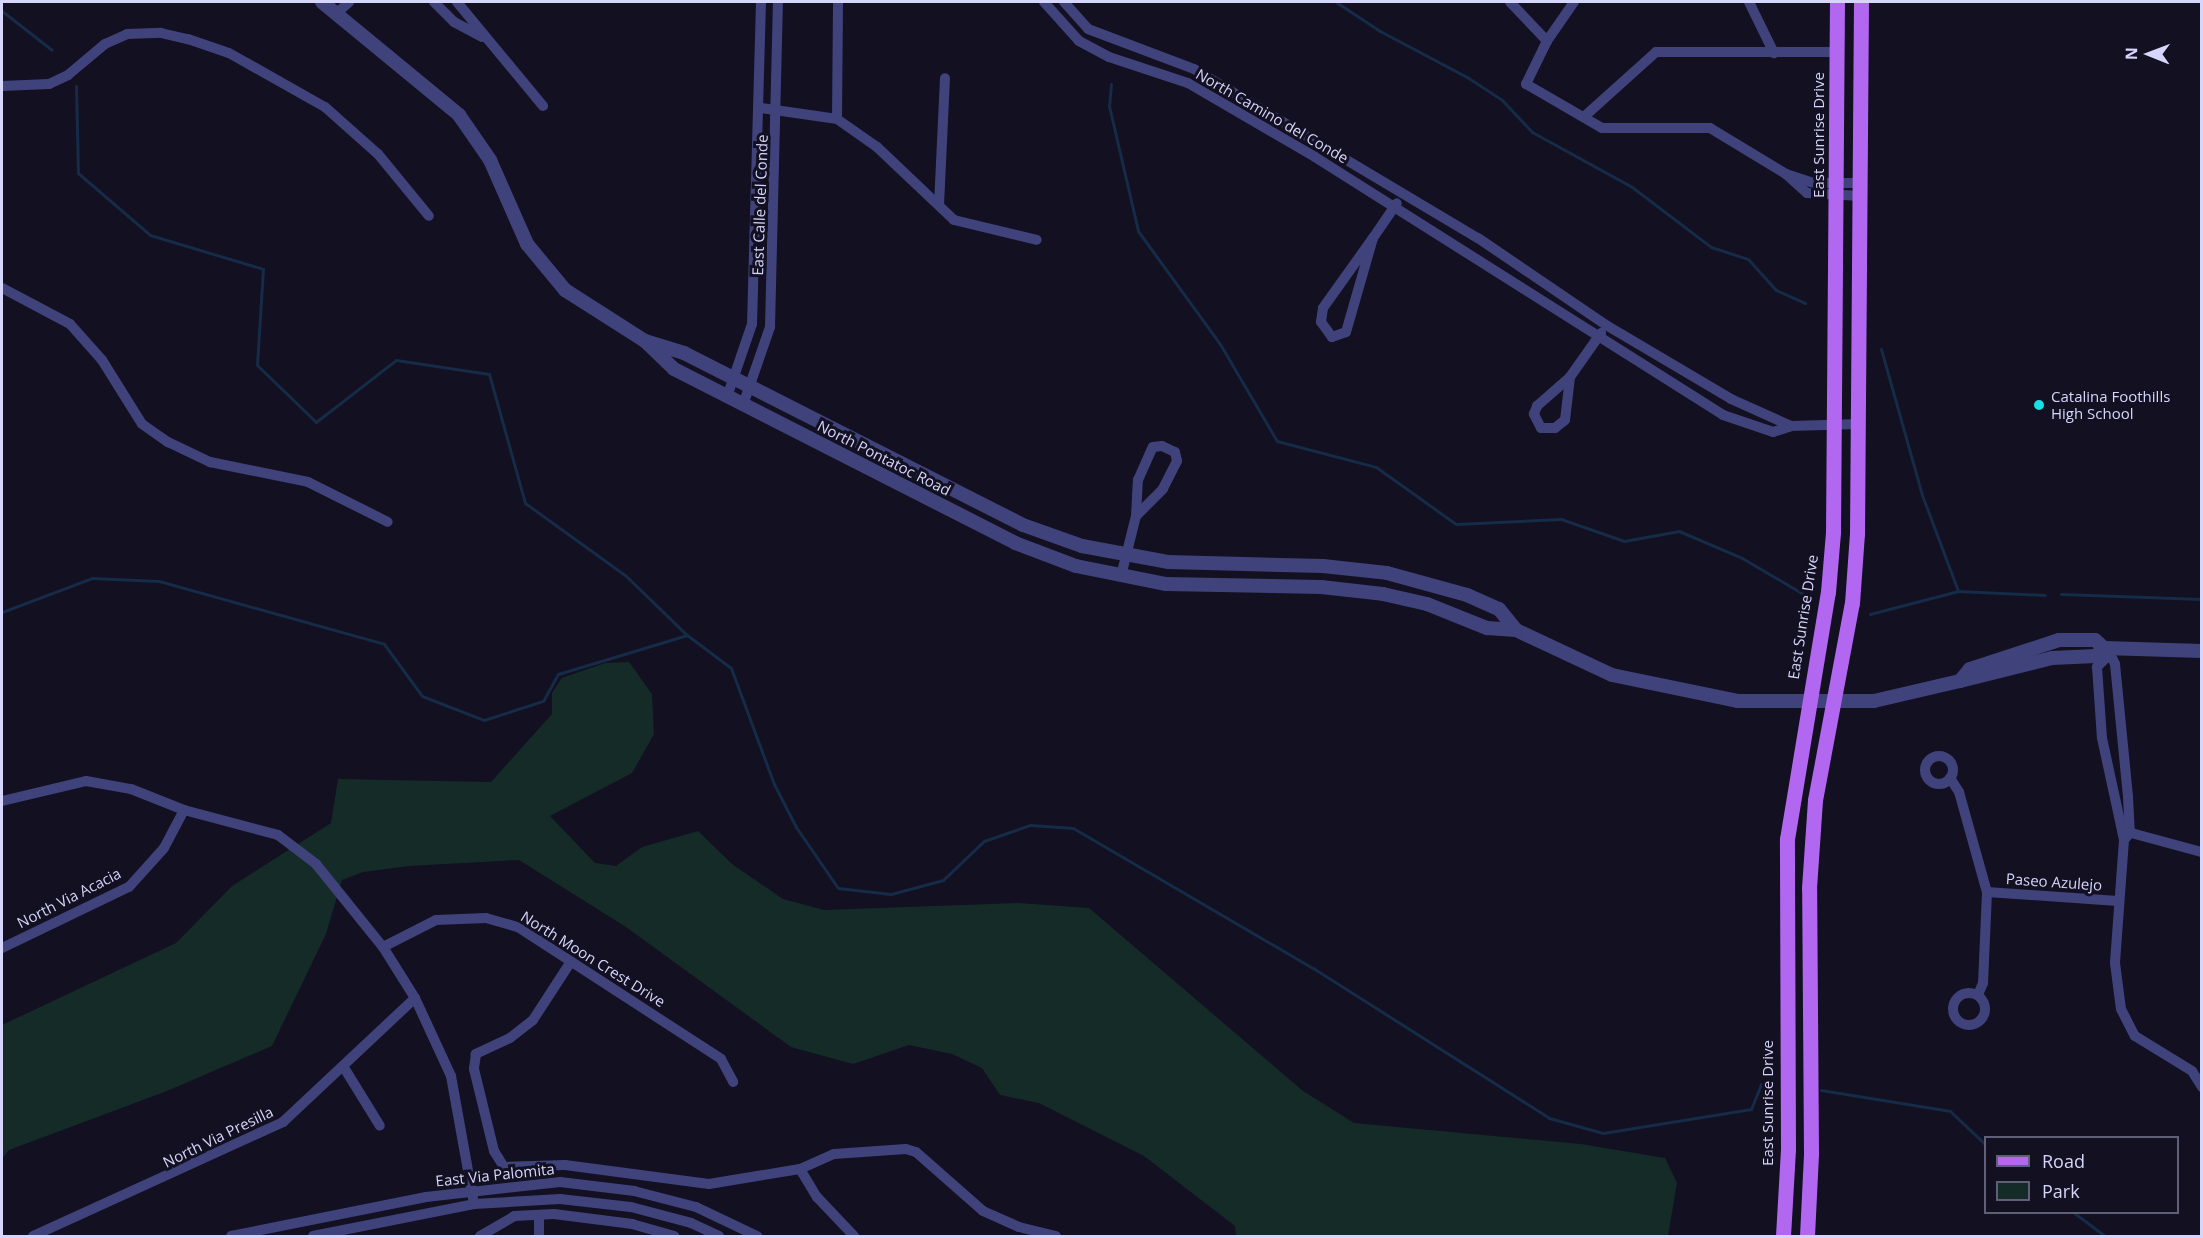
<!DOCTYPE html>
<style>
body{margin:0}
#map{position:relative;width:2203px;height:1238px;overflow:hidden;background:#121021;font-family:"Open Sans",sans-serif}
div>[style]{position:absolute}
[style*='--x']{left:calc(var(--x)*1px);top:calc(var(--y)*1px);width:calc(var(--w)*1px);rotate:calc(var(--a)*1deg)}
.green>*{inset:0;background:#142b28}
.stream>*{height:3px;margin:-1.5px;padding:0 1.5px;transform-origin:1.5px;border-radius:1.5px;background:#152b47}
.minor>*{height:10px;margin:-5px;padding:0 5px;transform-origin:5px;border-radius:5px;background:#40427c}
.minor>.ring{margin:-5px;padding:0;box-sizing:content-box;background:none;border:10px solid #40427c;border-radius:50%}
.tertiary>*{height:14px;margin:-7px;padding:0 7px;transform-origin:7px;border-radius:7px;background:#40427c}
.primary>*{height:15px;margin:-7.5px;padding:0 7.5px;transform-origin:7.5px;border-radius:7.5px;background:#b267f0}
.dots>*{width:16px;height:16px;translate:-50% -50%;box-sizing:border-box;border:3px solid #121021;border-radius:50%}
span{translate:-50% -50%;white-space:nowrap;text-align:center;line-height:1.15;-webkit-text-stroke:6px #121021;paint-order:stroke}
.street-label{font-size:15px;color:#d6d5fb}
.poi-label{font-size:15px;color:#d6d5fb}
.left{translate:0 -50%;text-align:left}
.frame{position:absolute;inset:0;border:3px solid #d6d5fb;pointer-events:none}
.legend{position:absolute;left:1984px;top:1136px;width:195px;height:78px;box-sizing:border-box;background:#121021;border:2px solid #605f78;margin:0;padding:8px 10px;list-style:none;font-size:18px;color:#d6d5fb}
.legend li{display:flex;align-items:center;gap:12px;height:30px}
.legend b{width:30px;border:2px solid #605f78}
.north{position:absolute;left:2119px;top:24px;width:60px;height:60px;-webkit-text-stroke:4px #121021;paint-order:stroke;rotate:271deg;font-size:16px;font-weight:700;line-height:24px;text-align:center;color:#d6d5fb}
.north::after{content:'';display:block;margin:auto;width:21px;height:27px;background:#d6d5fb;clip-path:polygon(50% 0,100% 100%,50% 72%,0 100%)}
</style>
<div id="map">
<div class="green">
<div style="clip-path:polygon(629px 662px,652px 694px,654px 734px,632px 773px,550px 816px,595px 863px,616px 866px,642px 847px,698px 831px,732px 864px,783px 899px,824px 910px,1018px 903px,1089px 908px,1303px 1091px,1354px 1123px,1581px 1144px,1665px 1158px,1677px 1183px,1668px 1236px,1236px 1236px,1235px 1226px,1144px 1156px,1039px 1103px,1000px 1095px,982px 1068px,952px 1054px,909px 1045px,853px 1064px,791px 1047px,626px 927px,519px 860px,409px 866px,363px 872px,342px 880px,326px 934px,272px 1046px,167px 1091px,9px 1150px,2px 1159px,2px 1025px,176px 943px,232px 886px,331px 823px,338px 779px,491px 782px,552px 714px,552px 693px,562px 678px,605px 663px)"></div>
</div>
<div class="stream">
<div style="--x:1336;--y:2;--w:53;--a:33.4"></div>
<div style="--x:1380;--y:31;--w:98;--a:27.9"></div>
<div style="--x:1467;--y:77;--w:42;--a:33.3"></div>
<div style="--x:1502;--y:100;--w:44;--a:46.8"></div>
<div style="--x:1532;--y:132;--w:114;--a:28.8"></div>
<div style="--x:1632;--y:187;--w:99;--a:37.2"></div>
<div style="--x:1711;--y:247;--w:39;--a:18"></div>
<div style="--x:1748;--y:259;--w:42;--a:47.9"></div>
<div style="--x:1776;--y:290;--w:32;--a:24"></div>
<div style="--x:2;--y:11;--w:63;--a:38"></div>
<div style="--x:1111;--y:84;--w:22;--a:95"></div>
<div style="--x:1109;--y:106;--w:128;--a:76.9"></div>
<div style="--x:1138;--y:231;--w:140;--a:54"></div>
<div style="--x:1220;--y:344;--w:113;--a:59.6"></div>
<div style="--x:1277;--y:441;--w:102;--a:14.7"></div>
<div style="--x:1376;--y:467;--w:98;--a:35.5"></div>
<div style="--x:1456;--y:524;--w:105;--a:-2.7"></div>
<div style="--x:1561;--y:519;--w:67;--a:19.2"></div>
<div style="--x:1624;--y:541;--w:56;--a:-10.3"></div>
<div style="--x:1679;--y:531;--w:69;--a:23.2"></div>
<div style="--x:1742;--y:558;--w:73;--a:30.4"></div>
<div style="--x:76;--y:86;--w:87;--a:88.7"></div>
<div style="--x:78;--y:173;--w:95;--a:40.7"></div>
<div style="--x:150;--y:235;--w:118;--a:16.7"></div>
<div style="--x:263;--y:269;--w:96;--a:93.6"></div>
<div style="--x:257;--y:365;--w:82;--a:44"></div>
<div style="--x:316;--y:422;--w:101;--a:-37.8"></div>
<div style="--x:396;--y:360;--w:94;--a:8.6"></div>
<div style="--x:489;--y:374;--w:134;--a:74.4"></div>
<div style="--x:525;--y:503;--w:123;--a:35.8"></div>
<div style="--x:625;--y:575;--w:86;--a:44.1"></div>
<div style="--x:1881;--y:349;--w:152;--a:74.3"></div>
<div style="--x:1922;--y:495;--w:103;--a:69.4"></div>
<div style="--x:2061;--y:594;--w:141;--a:2"></div>
<div style="--x:2;--y:612;--w:96;--a:-20.7"></div>
<div style="--x:92;--y:578;--w:67;--a:2.6"></div>
<div style="--x:159;--y:581;--w:234;--a:15.6"></div>
<div style="--x:384;--y:644;--w:64;--a:53.8"></div>
<div style="--x:422;--y:696;--w:66;--a:21.2"></div>
<div style="--x:484;--y:720;--w:62;--a:-17.9"></div>
<div style="--x:543;--y:701;--w:31;--a:-61"></div>
<div style="--x:558;--y:674;--w:135;--a:-16.8"></div>
<div style="--x:687;--y:635;--w:55;--a:36.9"></div>
<div style="--x:731;--y:668;--w:124;--a:69.7"></div>
<div style="--x:774;--y:784;--w:48;--a:62.9"></div>
<div style="--x:796;--y:827;--w:74;--a:55.5"></div>
<div style="--x:838;--y:888;--w:53;--a:6.5"></div>
<div style="--x:891;--y:894;--w:54;--a:-15.1"></div>
<div style="--x:943;--y:880;--w:57;--a:-43.6"></div>
<div style="--x:984;--y:841;--w:49;--a:-19.2"></div>
<div style="--x:1030;--y:825;--w:43;--a:4"></div>
<div style="--x:1073;--y:828;--w:278;--a:30.3"></div>
<div style="--x:1313;--y:968;--w:280;--a:32.4"></div>
<div style="--x:1549;--y:1118;--w:56;--a:15.5"></div>
<div style="--x:1603;--y:1133;--w:150;--a:-9.2"></div>
<div style="--x:1751;--y:1109;--w:27;--a:-68"></div>
<div style="--x:1870;--y:614;--w:91;--a:-14.6"></div>
<div style="--x:1958;--y:591;--w:87;--a:2.6"></div>
<div style="--x:1821;--y:1090;--w:131;--a:9.2"></div>
<div style="--x:1950;--y:1111;--w:50;--a:43.4"></div>
<div style="--x:2073;--y:1212;--w:40;--a:37"></div>
</div>
<div class="minor">
<div style="--x:434;--y:2;--w:28;--a:45"></div>
<div style="--x:454;--y:22;--w:32;--a:28"></div>
<div style="--x:457;--y:2;--w:135;--a:50.4"></div>
<div style="--x:1044;--y:2;--w:52;--a:48.1"></div>
<div style="--x:1079;--y:41;--w:34;--a:28"></div>
<div style="--x:1109;--y:57;--w:83;--a:18.2"></div>
<div style="--x:1188;--y:83;--w:147;--a:30.2"></div>
<div style="--x:1315;--y:157;--w:483;--a:32.3"></div>
<div style="--x:1723;--y:415;--w:53;--a:18.8"></div>
<div style="--x:1773;--y:432;--w:19;--a:-18"></div>
<div style="--x:1791;--y:426;--w:67;--a:-1.7"></div>
<div style="--x:1064;--y:2;--w:36;--a:48"></div>
<div style="--x:1088;--y:29;--w:113;--a:20.7"></div>
<div style="--x:1194;--y:69;--w:330;--a:30.8"></div>
<div style="--x:1478;--y:238;--w:155;--a:34.2"></div>
<div style="--x:1606;--y:325;--w:145;--a:30.6"></div>
<div style="--x:1731;--y:399;--w:66;--a:24.2"></div>
<div style="--x:1510;--y:2;--w:54;--a:46.5"></div>
<div style="--x:1574;--y:2;--w:47;--a:124.7"></div>
<div style="--x:1547;--y:41;--w:48;--a:116"></div>
<div style="--x:1526;--y:84;--w:88;--a:30.1"></div>
<div style="--x:1602;--y:128;--w:108;--a:0"></div>
<div style="--x:1710;--y:128;--w:89;--a:31.2"></div>
<div style="--x:1749;--y:2;--w:57;--a:63.9"></div>
<div style="--x:338;--y:12;--w:15;--a:-42"></div>
<div style="--x:2;--y:86;--w:47;--a:-2.4"></div>
<div style="--x:49;--y:84;--w:21;--a:-25"></div>
<div style="--x:68;--y:75;--w:48;--a:-40"></div>
<div style="--x:105;--y:44;--w:24;--a:-24"></div>
<div style="--x:127;--y:34;--w:34;--a:-2"></div>
<div style="--x:161;--y:33;--w:28;--a:13"></div>
<div style="--x:188;--y:39;--w:43;--a:18.9"></div>
<div style="--x:229;--y:53;--w:110;--a:29.4"></div>
<div style="--x:325;--y:107;--w:71;--a:41.6"></div>
<div style="--x:378;--y:154;--w:80;--a:50.6"></div>
<div style="--x:761;--y:108;--w:77;--a:8.2"></div>
<div style="--x:837;--y:119;--w:49;--a:35"></div>
<div style="--x:877;--y:147;--w:106;--a:43.5"></div>
<div style="--x:954;--y:220;--w:85;--a:13.5"></div>
<div style="--x:1586;--y:115;--w:94;--a:-42"></div>
<div style="--x:1656;--y:52;--w:182;--a:0"></div>
<div style="--x:837;--y:119;--w:117;--a:-89.5"></div>
<div style="--x:1861;--y:196;--w:54;--a:-176.8"></div>
<div style="--x:1807;--y:193;--w:28;--a:-138"></div>
<div style="--x:1786;--y:174;--w:29;--a:18"></div>
<div style="--x:1814;--y:183;--w:47;--a:0"></div>
<div style="--x:939;--y:205;--w:127;--a:-87.3"></div>
<div style="--x:1373;--y:238;--w:98;--a:106"></div>
<div style="--x:1346;--y:332;--w:15;--a:160"></div>
<div style="--x:1332;--y:337;--w:19;--a:-126"></div>
<div style="--x:1321;--y:322;--w:14;--a:-82"></div>
<div style="--x:1323;--y:308;--w:86;--a:-54.5"></div>
<div style="--x:1373;--y:238;--w:42;--a:-55.6"></div>
<div style="--x:2;--y:288;--w:77;--a:27.9"></div>
<div style="--x:70;--y:324;--w:48;--a:48.4"></div>
<div style="--x:102;--y:360;--w:75;--a:58"></div>
<div style="--x:142;--y:424;--w:32;--a:35"></div>
<div style="--x:168;--y:442;--w:47;--a:25.5"></div>
<div style="--x:210;--y:462;--w:100;--a:11.5"></div>
<div style="--x:308;--y:482;--w:89;--a:26.6"></div>
<div style="--x:1570;--y:377;--w:43;--a:96.6"></div>
<div style="--x:1565;--y:420;--w:13;--a:141"></div>
<div style="--x:1555;--y:428;--w:14;--a:180"></div>
<div style="--x:1541;--y:428;--w:16;--a:-117"></div>
<div style="--x:1534;--y:414;--w:9;--a:-69"></div>
<div style="--x:1537;--y:406;--w:44;--a:-41.3"></div>
<div style="--x:1570;--y:377;--w:54;--a:-54.8"></div>
<div style="--x:727;--y:397;--w:77;--a:-71.1"></div>
<div style="--x:752;--y:324;--w:322;--a:-88.4"></div>
<div style="--x:743;--y:405;--w:83;--a:-70.9"></div>
<div style="--x:770;--y:327;--w:325;--a:-88.6"></div>
<div style="--x:1121;--y:576;--w:62;--a:-76"></div>
<div style="--x:1136;--y:516;--w:36;--a:-87"></div>
<div style="--x:1138;--y:480;--w:36;--a:-66"></div>
<div style="--x:1153;--y:447;--w:9;--a:-6"></div>
<div style="--x:1162;--y:446;--w:14;--a:25"></div>
<div style="--x:1175;--y:452;--w:9;--a:77"></div>
<div style="--x:1177;--y:461;--w:31;--a:117"></div>
<div style="--x:1163;--y:489;--w:38;--a:135"></div>
<div style="--x:2108;--y:649;--w:17;--a:65"></div>
<div style="--x:2115;--y:664;--w:134;--a:84.4"></div>
<div style="--x:2128;--y:797;--w:36;--a:87"></div>
<div style="--x:2130;--y:833;--w:9;--a:131"></div>
<div style="--x:2108;--y:656;--w:16;--a:135"></div>
<div style="--x:2097;--y:667;--w:71;--a:86"></div>
<div style="--x:2102;--y:738;--w:104;--a:77.8"></div>
<div style="--x:2124;--y:840;--w:123;--a:94.2"></div>
<div style="--x:2115;--y:963;--w:46;--a:82.6"></div>
<div style="--x:2121;--y:1009;--w:30;--a:63"></div>
<div style="--x:2135;--y:1036;--w:67;--a:31.6"></div>
<div style="--x:2192;--y:1071;--w:19;--a:58"></div>
<div class="ring" style="left:1925px;top:756px;width:18px;height:18px"></div>
<div style="--x:1950;--y:778;--w:17;--a:57"></div>
<div style="--x:1959;--y:792;--w:104;--a:74.4"></div>
<div style="--x:1987;--y:892;--w:91;--a:92.5"></div>
<div style="--x:1983;--y:983;--w:13;--a:113"></div>
<div style="--x:2;--y:801;--w:86;--a:-13.4"></div>
<div style="--x:86;--y:781;--w:46;--a:10.1"></div>
<div style="--x:131;--y:789;--w:57;--a:21.6"></div>
<div style="--x:184;--y:810;--w:97;--a:14.9"></div>
<div style="--x:278;--y:835;--w:48;--a:37.3"></div>
<div style="--x:316;--y:864;--w:107;--a:51.1"></div>
<div style="--x:383;--y:947;--w:60;--a:57.9"></div>
<div style="--x:415;--y:998;--w:86;--a:65.2"></div>
<div style="--x:451;--y:1076;--w:130;--a:79.8"></div>
<div style="--x:2124;--y:831;--w:81;--a:15.1"></div>
<div style="--x:1987;--y:892;--w:131;--a:3.9"></div>
<div style="--x:383;--y:947;--w:59;--a:-27"></div>
<div style="--x:436;--y:920;--w:50;--a:-2.3"></div>
<div style="--x:486;--y:918;--w:33;--a:16"></div>
<div style="--x:518;--y:927;--w:242;--a:33"></div>
<div style="--x:721;--y:1059;--w:26;--a:62"></div>
<div style="--x:2;--y:948;--w:141;--a:-25.7"></div>
<div style="--x:129;--y:887;--w:52;--a:-48.1"></div>
<div style="--x:164;--y:848;--w:43;--a:-62.2"></div>
<div style="--x:570;--y:963;--w:68;--a:123"></div>
<div style="--x:533;--y:1020;--w:29;--a:142"></div>
<div style="--x:510;--y:1038;--w:38;--a:155"></div>
<div style="--x:476;--y:1054;--w:15;--a:98"></div>
<div style="--x:474;--y:1069;--w:84;--a:76.3"></div>
<div style="--x:494;--y:1151;--w:19;--a:58"></div>
<div style="--x:504;--y:1167;--w:61;--a:-1.9"></div>
<div style="--x:565;--y:1165;--w:145;--a:7.5"></div>
<div style="--x:709;--y:1184;--w:92;--a:-9.4"></div>
<div style="--x:800;--y:1169;--w:37;--a:-24"></div>
<div style="--x:834;--y:1154;--w:72;--a:-4"></div>
<div style="--x:906;--y:1149;--w:10;--a:17"></div>
<div style="--x:916;--y:1152;--w:89;--a:41.4"></div>
<div style="--x:983;--y:1211;--w:39;--a:24"></div>
<div style="--x:1019;--y:1227;--w:38;--a:14"></div>
<div class="ring" style="left:1953px;top:993px;width:22px;height:22px"></div>
<div style="--x:343;--y:1066;--w:70;--a:58.3"></div>
<div style="--x:800;--y:1169;--w:33;--a:59"></div>
<div style="--x:817;--y:1197;--w:54;--a:46.5"></div>
<div style="--x:539;--y:1216;--w:20;--a:90"></div>
<div style="--x:33;--y:1236;--w:275;--a:-24.5"></div>
<div style="--x:283;--y:1122;--w:181;--a:-43.2"></div>
<div style="--x:231;--y:1236;--w:199;--a:-11.3"></div>
<div style="--x:426;--y:1197;--w:135;--a:-6.4"></div>
<div style="--x:560;--y:1182;--w:75;--a:6.9"></div>
<div style="--x:634;--y:1191;--w:64;--a:14.5"></div>
<div style="--x:696;--y:1207;--w:68;--a:25.4"></div>
<div style="--x:313;--y:1236;--w:164;--a:-11.2"></div>
<div style="--x:474;--y:1204;--w:86;--a:-3.3"></div>
<div style="--x:560;--y:1199;--w:71;--a:6.4"></div>
<div style="--x:631;--y:1207;--w:62;--a:14.9"></div>
<div style="--x:691;--y:1223;--w:31;--a:25"></div>
<div style="--x:480;--y:1236;--w:39;--a:-30"></div>
<div style="--x:514;--y:1216;--w:40;--a:-2.9"></div>
<div style="--x:554;--y:1214;--w:79;--a:7.3"></div>
<div style="--x:632;--y:1224;--w:44;--a:15.9"></div>
</div>
<div class="tertiary">
<div style="--x:322;--y:2;--w:178;--a:39.5"></div>
<div style="--x:459;--y:115;--w:55;--a:55.4"></div>
<div style="--x:490;--y:160;--w:92;--a:66.2"></div>
<div style="--x:527;--y:244;--w:60;--a:50.4"></div>
<div style="--x:565;--y:290;--w:95;--a:32.5"></div>
<div style="--x:645;--y:341;--w:40;--a:44"></div>
<div style="--x:674;--y:369;--w:383;--a:27"></div>
<div style="--x:1015;--y:543;--w:65;--a:20.7"></div>
<div style="--x:1076;--y:566;--w:92;--a:11.3"></div>
<div style="--x:1166;--y:584;--w:155;--a:1.1"></div>
<div style="--x:1321;--y:587;--w:62;--a:6.4"></div>
<div style="--x:1383;--y:594;--w:45;--a:12.8"></div>
<div style="--x:1427;--y:604;--w:65;--a:21.8"></div>
<div style="--x:1487;--y:628;--w:29;--a:4"></div>
<div style="--x:1516;--y:630;--w:106;--a:25.1"></div>
<div style="--x:1612;--y:675;--w:128;--a:11.7"></div>
<div style="--x:1737;--y:701;--w:137;--a:0"></div>
<div style="--x:1874;--y:701;--w:88;--a:-13.1"></div>
<div style="--x:645;--y:341;--w:41;--a:17.1"></div>
<div style="--x:684;--y:353;--w:380;--a:26.9"></div>
<div style="--x:1023;--y:525;--w:63;--a:19.6"></div>
<div style="--x:1082;--y:546;--w:87;--a:10.5"></div>
<div style="--x:1168;--y:562;--w:155;--a:1.5"></div>
<div style="--x:1323;--y:566;--w:64;--a:6.2"></div>
<div style="--x:1387;--y:573;--w:83;--a:15.4"></div>
<div style="--x:1467;--y:595;--w:35;--a:24"></div>
<div style="--x:1499;--y:609;--w:27;--a:51"></div>
<div style="--x:2104;--y:648;--w:12;--a:-138"></div>
<div style="--x:2095;--y:640;--w:36;--a:180"></div>
<div style="--x:2059;--y:640;--w:94;--a:162"></div>
<div style="--x:1970;--y:669;--w:16;--a:130"></div>
<div style="--x:1960;--y:681;--w:95;--a:-14"></div>
<div style="--x:2052;--y:658;--w:44;--a:-2.6"></div>
<div style="--x:2096;--y:656;--w:11;--a:-45"></div>
<div style="--x:2104;--y:648;--w:98;--a:1.8"></div>
</div>
<div class="primary">
<div style="--x:1783;--y:1236;--w:86;--a:-86.7"></div>
<div style="--x:1788;--y:1150;--w:311;--a:-90.2"></div>
<div style="--x:1787;--y:839;--w:250;--a:-80.6"></div>
<div style="--x:1828;--y:592;--w:60;--a:-85.2"></div>
<div style="--x:1833;--y:532;--w:530;--a:-89.57"></div>
<div style="--x:1807;--y:1236;--w:83;--a:-87.2"></div>
<div style="--x:1811;--y:1153;--w:265;--a:-90.4"></div>
<div style="--x:1809;--y:888;--w:88;--a:-86.1"></div>
<div style="--x:1815;--y:800;--w:200;--a:-79.4"></div>
<div style="--x:1852;--y:603;--w:69;--a:-85.9"></div>
<div style="--x:1857;--y:534;--w:532;--a:-89.57"></div>
</div>
<div class="dots">
<div style="left:2039px;top:405px;background:#17dfe5"></div>
</div>
<div class="street-label">
<span style="left:1272px;top:116px;rotate:30deg">North Camino del Conde</span>
<span style="left:1819px;top:135px;rotate:-90deg">East Sunrise Drive</span>
<span style="left:760px;top:205px;rotate:-88deg">East Calle del Conde</span>
<span style="left:884px;top:458px;rotate:27deg">North Pontatoc Road</span>
<span style="left:1803px;top:617px;rotate:-81deg">East Sunrise Drive</span>
<span style="left:2054px;top:882px;rotate:4deg">Paseo Azulejo</span>
<span style="left:69px;top:898px;rotate:-27deg">North Via Acacia</span>
<span style="left:593px;top:959px;rotate:32deg">North Moon Crest Drive</span>
<span style="left:1768px;top:1103px;rotate:-90deg">East Sunrise Drive</span>
<span style="left:218px;top:1137px;rotate:-26deg">North Via Presilla</span>
<span style="left:495px;top:1175px;rotate:-6deg">East Via Palomita</span>
</div>
<div class="poi-label">
<span class="left" style="left:2051px;top:405px">Catalina Foothills<br>High School</span>
</div>
<div class="frame"></div>
<ul class="legend">
<li><b style="height:8px;background:#b267f0"></b>Road</li>
<li><b style="height:16px;background:#142b28"></b>Park</li>
</ul>
<div class="north">N</div>
</div>
